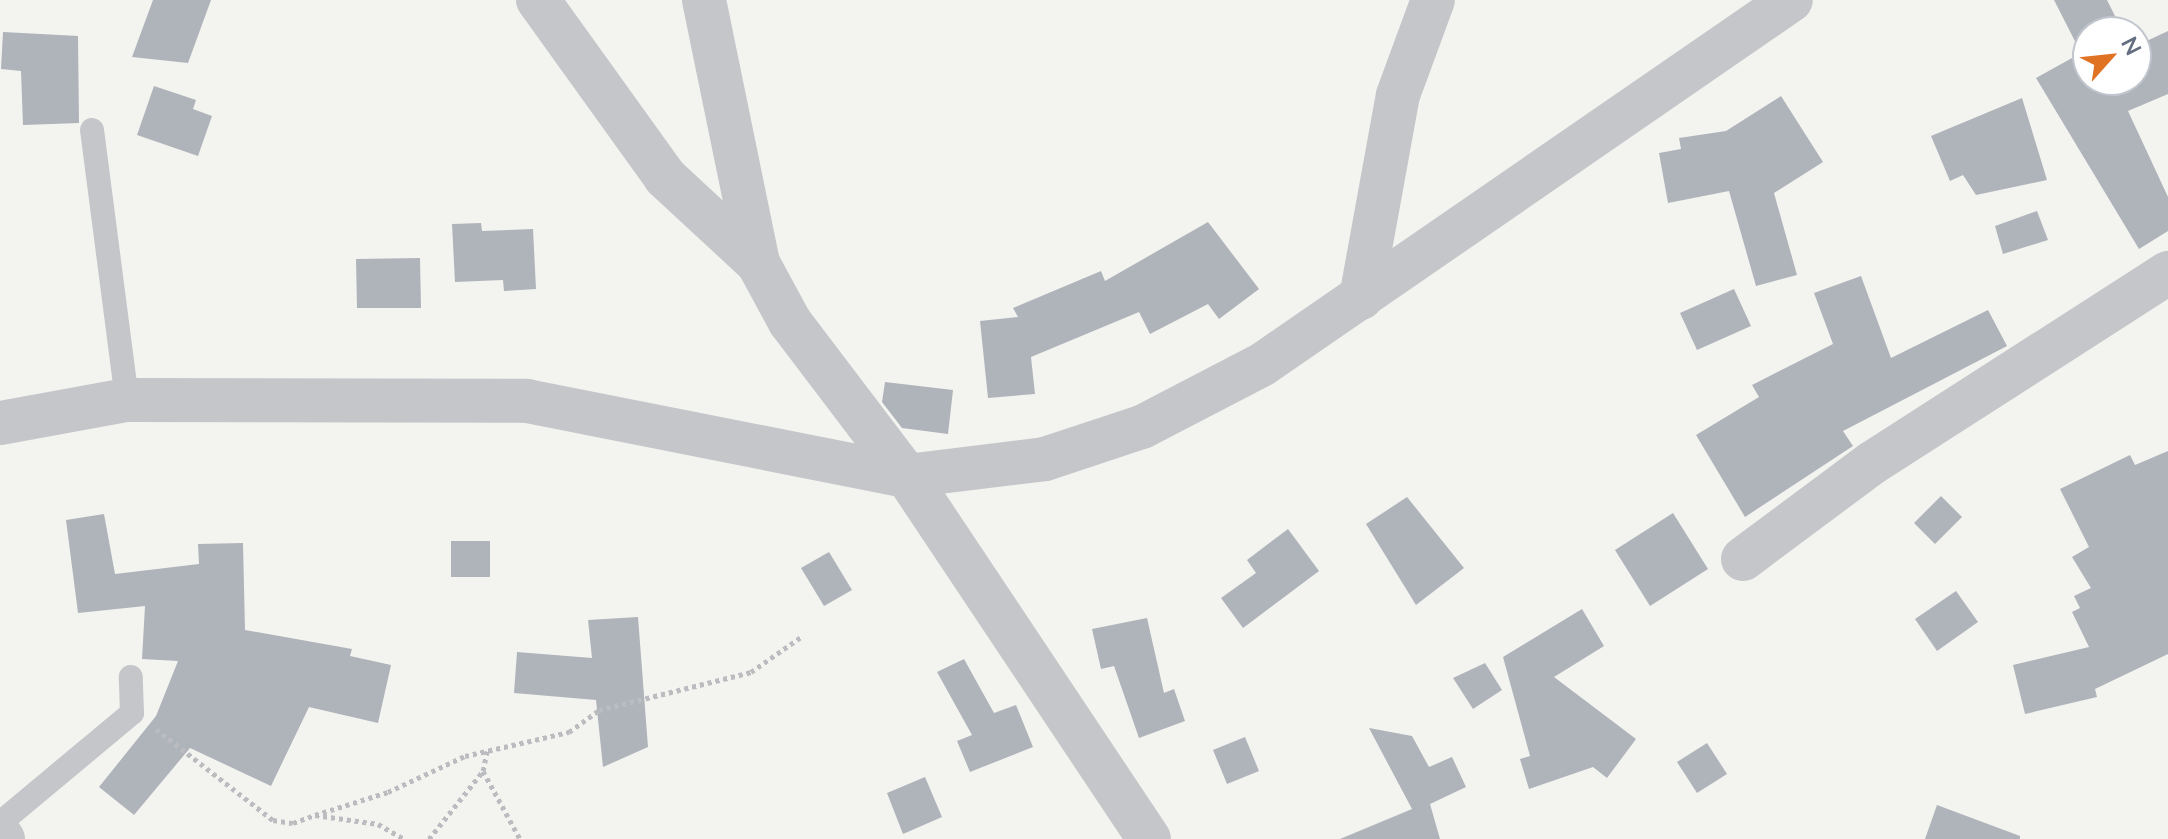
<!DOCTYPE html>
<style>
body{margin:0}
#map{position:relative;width:2168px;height:839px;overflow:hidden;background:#f3f4f0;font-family:Lato,sans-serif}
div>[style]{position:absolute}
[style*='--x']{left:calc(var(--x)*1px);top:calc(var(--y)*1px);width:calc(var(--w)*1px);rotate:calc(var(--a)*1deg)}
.building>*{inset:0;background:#afb3ba}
.path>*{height:5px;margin-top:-2.5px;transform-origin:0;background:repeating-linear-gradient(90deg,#bbbcbf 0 4px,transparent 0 8px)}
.service>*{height:24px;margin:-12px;padding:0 12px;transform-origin:12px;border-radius:12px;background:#c4c6ca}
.minor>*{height:44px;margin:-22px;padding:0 22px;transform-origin:22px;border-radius:22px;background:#c4c6ca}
.tertiary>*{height:44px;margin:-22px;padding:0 22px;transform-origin:22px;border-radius:22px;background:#c4c6ca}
span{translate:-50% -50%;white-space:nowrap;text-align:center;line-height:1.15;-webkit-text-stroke:8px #fff;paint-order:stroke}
.north{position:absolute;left:2072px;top:16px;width:80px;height:80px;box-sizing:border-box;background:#fff;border:2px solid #c1c5cd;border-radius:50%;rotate:63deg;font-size:22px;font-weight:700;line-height:32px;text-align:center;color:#636e81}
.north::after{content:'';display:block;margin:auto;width:28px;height:36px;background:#e07223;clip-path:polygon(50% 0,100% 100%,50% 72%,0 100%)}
</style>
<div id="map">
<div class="building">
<div style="clip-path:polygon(153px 0,211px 0,188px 63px,132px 57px)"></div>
<div style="clip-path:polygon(2054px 0,2107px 0,2123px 32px,2088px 32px,2088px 80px,2136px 80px,2136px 46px,2168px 31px,2168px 94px,2128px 111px,2168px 197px,2168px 231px,2139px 249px,2036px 78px,2081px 53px)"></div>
<div style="clip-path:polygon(3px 32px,78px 36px,79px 123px,23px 125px,21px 71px,1px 69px)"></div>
<div style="clip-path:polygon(154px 86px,196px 100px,193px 109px,212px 116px,198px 156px,137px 135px)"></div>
<div style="clip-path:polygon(1781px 96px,1823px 162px,1774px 193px,1797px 275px,1756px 286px,1729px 191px,1668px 203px,1659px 153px,1681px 149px,1679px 138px,1726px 131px)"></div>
<div style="clip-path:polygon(2022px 98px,2047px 180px,1976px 195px,1963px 175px,1950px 181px,1931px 136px)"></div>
<div style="clip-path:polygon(2037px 211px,2048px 240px,2003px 254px,1995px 226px)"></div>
<div style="clip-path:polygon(1208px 222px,1259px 289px,1219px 319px,1208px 304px,1150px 334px,1139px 312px,1031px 357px,1035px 394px,988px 398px,980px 321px,1018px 317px,1013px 308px,1101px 271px,1105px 281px)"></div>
<div style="clip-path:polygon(481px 223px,482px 231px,533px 229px,536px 289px,504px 291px,503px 280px,455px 282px,452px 224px)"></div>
<div style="clip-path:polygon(420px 258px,421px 308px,357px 308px,356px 259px)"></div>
<div style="clip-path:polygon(1861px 276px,1891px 358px,1988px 310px,2007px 346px,1843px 431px,1853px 446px,1745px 517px,1696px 435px,1759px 397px,1752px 385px,1833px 344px,1814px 293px)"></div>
<div style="clip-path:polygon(1734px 289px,1751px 326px,1697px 350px,1680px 313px)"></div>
<div style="clip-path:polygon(885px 382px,953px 390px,948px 434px,902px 428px,882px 402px)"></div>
<div style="clip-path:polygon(2168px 451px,2168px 654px,2095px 689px,2097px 697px,2025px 714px,2013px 665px,2089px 647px,2072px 612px,2080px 608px,2074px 596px,2091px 588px,2072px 557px,2089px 547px,2060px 489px,2130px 455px,2135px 465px)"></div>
<div style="clip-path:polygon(1941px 496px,1962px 517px,1935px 544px,1914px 523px)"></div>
<div style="clip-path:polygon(1407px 497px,1464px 568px,1416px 605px,1366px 524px)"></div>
<div style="clip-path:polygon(1673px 513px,1708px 569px,1650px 606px,1615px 550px)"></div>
<div style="clip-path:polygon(104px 514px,115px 574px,199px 564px,198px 544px,243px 543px,245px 630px,352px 649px,350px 656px,391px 665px,378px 723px,309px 707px,271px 786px,190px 748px,134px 815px,99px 787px,156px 716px,178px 661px,142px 659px,145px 606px,78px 613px,66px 520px)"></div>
<div style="clip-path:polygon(1288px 529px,1319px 571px,1243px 628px,1221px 598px,1256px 573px,1247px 560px)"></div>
<div style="clip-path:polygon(451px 541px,490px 541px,490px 577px,451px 577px)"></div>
<div style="clip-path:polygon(829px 552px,852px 590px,824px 606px,801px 568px)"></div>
<div style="clip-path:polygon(1956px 591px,1978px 622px,1937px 651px,1915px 619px)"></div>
<div style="clip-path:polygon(1582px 609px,1604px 646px,1554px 677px,1636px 739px,1607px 778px,1593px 767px,1529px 789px,1520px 759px,1530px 756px,1503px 657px)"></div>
<div style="clip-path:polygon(638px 617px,648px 747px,603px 767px,596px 700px,514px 693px,517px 652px,592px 658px,588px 620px)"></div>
<div style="clip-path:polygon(1147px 618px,1164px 693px,1174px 689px,1185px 721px,1139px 738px,1114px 666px,1101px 669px,1092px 629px)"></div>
<div style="clip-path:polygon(964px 659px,994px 713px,1016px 705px,1033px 747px,970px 772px,957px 741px,972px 735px,937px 672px)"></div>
<div style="clip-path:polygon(1485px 663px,1502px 690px,1473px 709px,1453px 678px)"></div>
<div style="clip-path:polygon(1369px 728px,1412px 736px,1429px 767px,1452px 757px,1466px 787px,1430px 804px,1440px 839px,1340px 839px,1412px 809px)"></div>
<div style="clip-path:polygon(1245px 737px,1259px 771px,1227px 784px,1213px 750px)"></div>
<div style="clip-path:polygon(1707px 743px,1727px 774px,1697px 793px,1677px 762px)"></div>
<div style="clip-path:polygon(925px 777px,942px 817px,903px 834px,887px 793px)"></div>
<div style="clip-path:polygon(1937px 805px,2020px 836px,2020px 839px,1925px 839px)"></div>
</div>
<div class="path">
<div style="--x:156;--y:729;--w:148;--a:37.9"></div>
<div style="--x:273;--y:820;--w:20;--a:9"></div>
<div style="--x:293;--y:823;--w:23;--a:-20"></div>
<div style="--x:315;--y:815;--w:64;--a:8.1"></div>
<div style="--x:378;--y:824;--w:30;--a:30"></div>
<div style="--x:487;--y:751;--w:20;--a:101"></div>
<div style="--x:483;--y:771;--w:77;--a:61.4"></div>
<div style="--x:315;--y:815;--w:77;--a:-17.5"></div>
<div style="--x:388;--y:792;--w:85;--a:-25.1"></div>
<div style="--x:465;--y:756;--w:107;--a:-13"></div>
<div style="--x:569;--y:732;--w:37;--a:-36"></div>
<div style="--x:599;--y:710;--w:157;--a:-14"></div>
<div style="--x:751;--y:672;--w:61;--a:-35"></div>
<div style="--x:429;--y:839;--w:87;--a:-51.5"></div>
</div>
<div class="service">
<div style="--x:92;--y:130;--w:272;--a:82.6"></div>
<div style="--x:0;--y:823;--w:172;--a:-39.8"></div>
<div style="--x:132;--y:713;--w:36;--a:-92"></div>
</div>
<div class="minor">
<div style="--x:538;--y:0;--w:218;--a:54.3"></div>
<div style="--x:665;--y:177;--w:127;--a:42.8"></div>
<div style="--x:704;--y:0;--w:268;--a:78.4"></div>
<div style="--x:758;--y:263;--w:67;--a:61.5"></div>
<div style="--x:790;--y:322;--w:193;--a:52.8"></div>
<div style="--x:907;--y:476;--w:436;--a:56.3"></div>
<div style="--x:1361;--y:298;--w:206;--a:-79.7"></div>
<div style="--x:1398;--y:95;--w:101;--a:-69.8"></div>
<div style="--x:1743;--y:559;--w:161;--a:-36.7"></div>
<div style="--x:1872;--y:463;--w:352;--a:-32.7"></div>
<div style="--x:0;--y:835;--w:5;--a:53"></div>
</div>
<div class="tertiary">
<div style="--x:0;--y:423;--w:129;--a:-10.3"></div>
<div style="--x:127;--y:400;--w:400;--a:0.1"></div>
<div style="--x:527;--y:401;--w:387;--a:11.2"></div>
<div style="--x:907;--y:476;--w:139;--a:-7"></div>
<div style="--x:1045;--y:459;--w:102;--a:-18.3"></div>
<div style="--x:1142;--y:427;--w:136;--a:-27.5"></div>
<div style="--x:1263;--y:364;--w:641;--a:-34.58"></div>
</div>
<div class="north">N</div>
</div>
